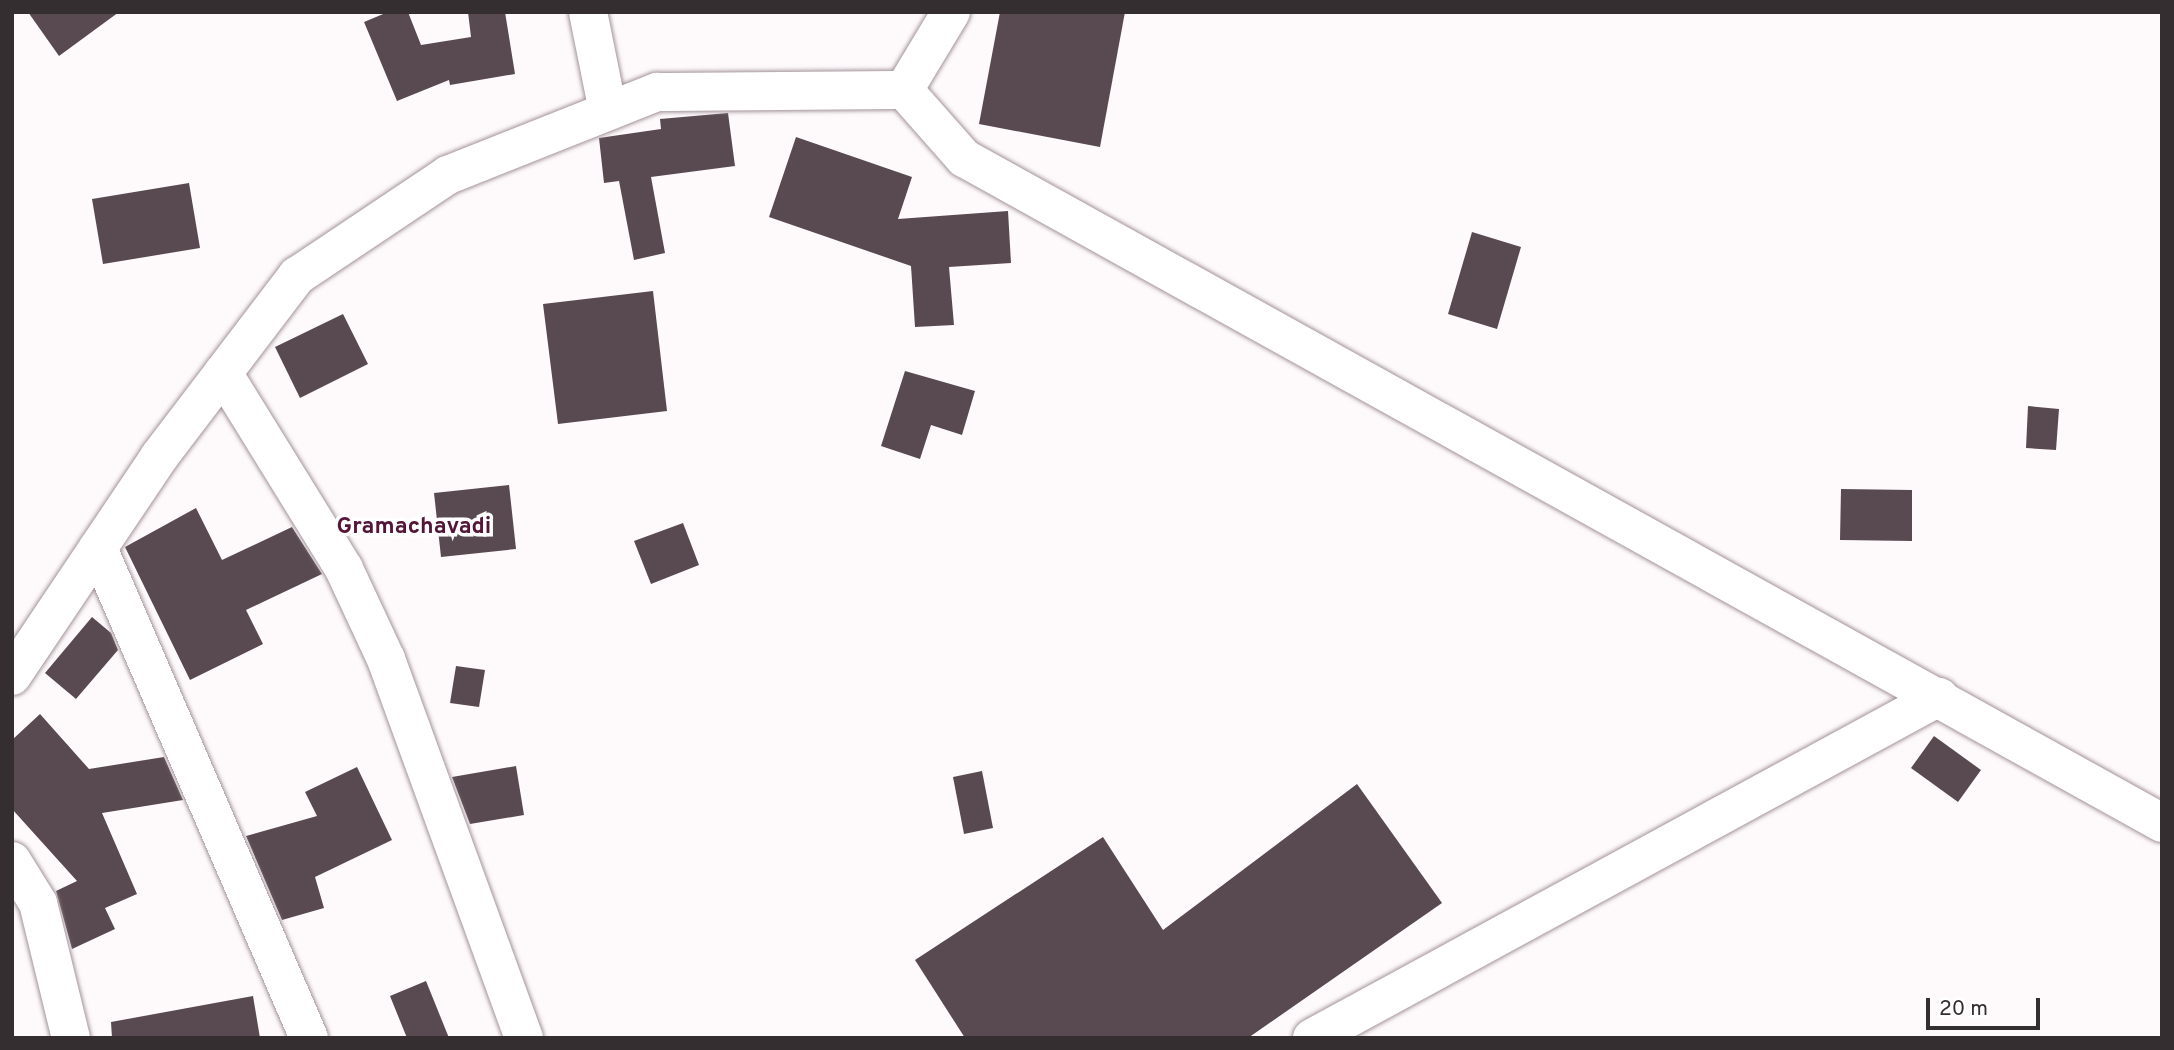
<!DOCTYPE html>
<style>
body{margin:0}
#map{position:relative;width:2174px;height:1050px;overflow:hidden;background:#fefafc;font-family:Overpass,sans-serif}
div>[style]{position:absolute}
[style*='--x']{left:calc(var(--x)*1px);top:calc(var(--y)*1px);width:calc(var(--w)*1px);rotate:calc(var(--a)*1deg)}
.building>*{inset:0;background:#594a51}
.roads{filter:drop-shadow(0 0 2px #a3939a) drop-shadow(0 0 2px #a3939a)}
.minor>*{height:38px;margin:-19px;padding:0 19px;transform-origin:19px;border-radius:19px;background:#fff}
.major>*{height:38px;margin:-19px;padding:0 19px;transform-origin:19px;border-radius:19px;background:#fff}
span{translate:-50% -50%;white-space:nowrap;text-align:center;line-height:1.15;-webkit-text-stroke:7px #fff;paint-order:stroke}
.quarter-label{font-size:23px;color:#531538;font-weight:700}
.frame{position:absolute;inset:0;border:14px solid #352e31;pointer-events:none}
.scale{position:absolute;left:1926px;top:998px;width:114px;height:32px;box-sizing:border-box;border:4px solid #352e31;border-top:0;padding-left:9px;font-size:21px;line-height:24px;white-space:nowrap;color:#352e31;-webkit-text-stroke:5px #fff;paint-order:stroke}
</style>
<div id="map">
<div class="building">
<div style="clip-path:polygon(28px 12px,119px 12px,59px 56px)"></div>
<div style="clip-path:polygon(388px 12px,408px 12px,421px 45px,471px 37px,468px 12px,505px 12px,515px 74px,450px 85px,449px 80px,397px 101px,364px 22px)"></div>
<div style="clip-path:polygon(1000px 12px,1125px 12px,1100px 147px,979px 124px)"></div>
<div style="clip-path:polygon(728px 113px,735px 166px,651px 177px,665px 253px,634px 260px,619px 181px,604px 183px,599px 138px,661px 129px,660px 119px)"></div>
<div style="clip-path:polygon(796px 137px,912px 177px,898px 219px,1008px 211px,1011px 263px,949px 267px,954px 325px,915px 327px,911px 266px,769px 217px)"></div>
<div style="clip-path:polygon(189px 183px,200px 248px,103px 264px,92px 199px)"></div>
<div style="clip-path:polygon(1472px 232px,1521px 247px,1497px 329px,1448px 314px)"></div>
<div style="clip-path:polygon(653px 291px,667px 411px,558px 424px,543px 304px)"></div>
<div style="clip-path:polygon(343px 314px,368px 364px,300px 398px,275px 347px)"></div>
<div style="clip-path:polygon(905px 371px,975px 391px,962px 435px,931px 425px,920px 459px,881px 446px)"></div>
<div style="clip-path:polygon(2028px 406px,2059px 409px,2056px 450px,2026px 448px)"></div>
<div style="clip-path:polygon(509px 485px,516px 549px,441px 557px,434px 493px)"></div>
<div style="clip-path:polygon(1841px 489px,1912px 490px,1912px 541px,1840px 540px)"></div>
<div style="clip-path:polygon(196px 508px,222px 560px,292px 527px,322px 574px,246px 610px,263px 644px,190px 680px,125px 547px)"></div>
<div style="clip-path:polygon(683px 523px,699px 565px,651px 584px,634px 541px)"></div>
<div style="clip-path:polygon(92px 617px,111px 633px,118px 650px,76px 699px,45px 673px)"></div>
<div style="clip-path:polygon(456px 666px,485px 670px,479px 707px,450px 703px)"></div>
<div style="clip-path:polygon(40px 714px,89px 769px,164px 757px,183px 800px,102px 813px,137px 894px,105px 908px,115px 929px,72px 949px,56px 891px,77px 881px,12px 809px,12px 740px)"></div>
<div style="clip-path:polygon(1934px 736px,1981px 770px,1958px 802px,1911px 768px)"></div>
<div style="clip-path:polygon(516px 766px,524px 815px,470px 824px,452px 777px)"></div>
<div style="clip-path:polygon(357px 767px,392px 840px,315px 877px,324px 908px,282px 920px,246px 836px,317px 816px,305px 792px)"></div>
<div style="clip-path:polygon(982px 771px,993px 828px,964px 834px,953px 777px)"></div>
<div style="clip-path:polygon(1357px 784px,1442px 903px,1248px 1038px,965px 1038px,915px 960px,1103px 837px,1163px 930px)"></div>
<div style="clip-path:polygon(426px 981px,449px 1038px,407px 1038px,390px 996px)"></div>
<div style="clip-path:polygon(253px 996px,260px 1038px,112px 1038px,111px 1022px)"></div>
</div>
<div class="roads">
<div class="minor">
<div style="--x:588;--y:12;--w:101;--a:78.6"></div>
<div style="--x:904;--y:90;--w:91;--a:48.6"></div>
<div style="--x:964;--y:158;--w:1370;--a:29.03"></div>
<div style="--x:223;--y:373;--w:230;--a:58.3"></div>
<div style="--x:344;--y:569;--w:99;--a:65"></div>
<div style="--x:386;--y:659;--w:403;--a:70"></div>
<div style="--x:98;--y:548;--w:533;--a:66.7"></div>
<div style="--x:12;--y:861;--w:49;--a:58.2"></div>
<div style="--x:38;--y:903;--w:139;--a:76.3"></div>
<div style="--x:1312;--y:1038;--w:714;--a:-28.54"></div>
</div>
<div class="major">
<div style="--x:12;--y:676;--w:264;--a:-56.1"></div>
<div style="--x:159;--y:457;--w:228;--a:-52.7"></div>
<div style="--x:297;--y:276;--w:182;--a:-33.8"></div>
<div style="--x:448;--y:175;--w:225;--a:-21.7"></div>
<div style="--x:657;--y:92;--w:247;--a:-0.5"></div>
<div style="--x:904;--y:90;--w:91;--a:-58.9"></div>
</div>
</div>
<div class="quarter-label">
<span style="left:414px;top:528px">Gramachavadi</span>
</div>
<div class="frame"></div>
<div class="scale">20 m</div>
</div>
